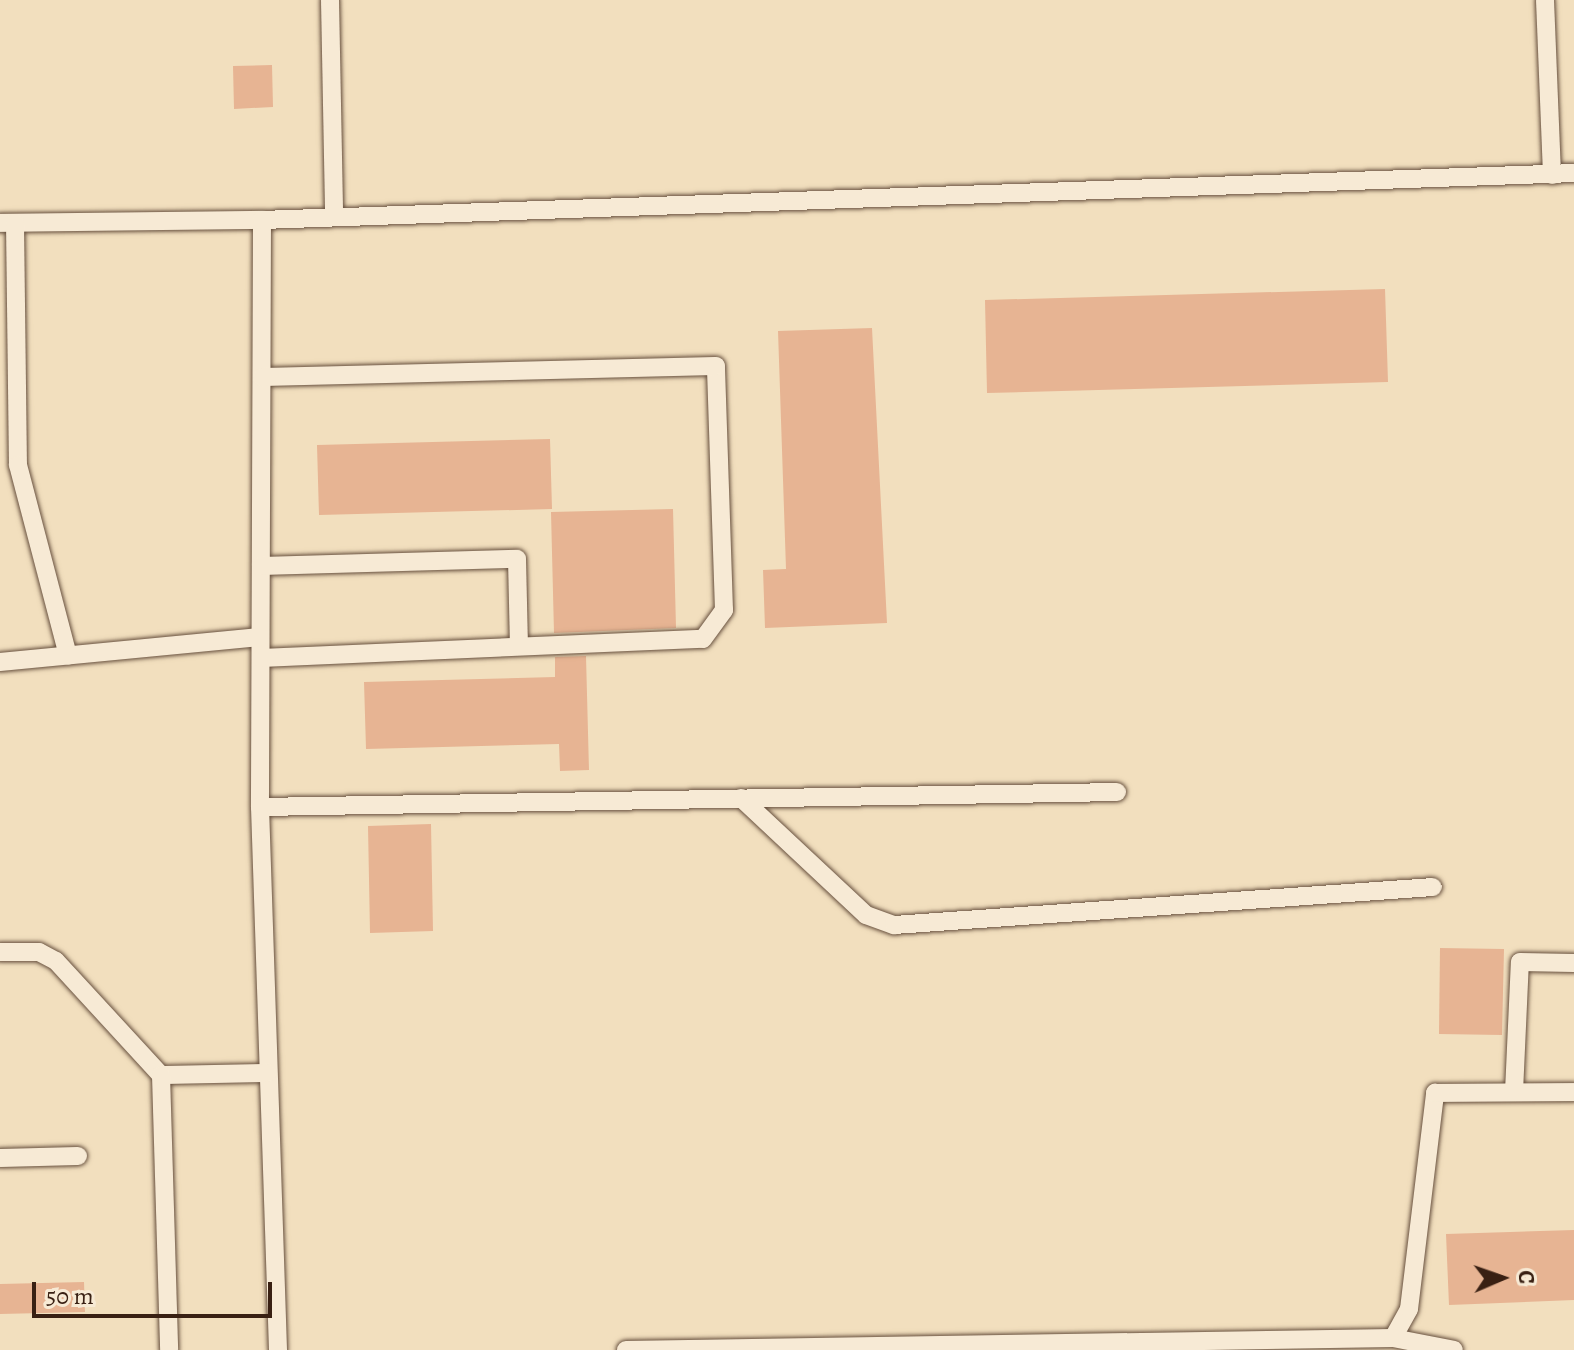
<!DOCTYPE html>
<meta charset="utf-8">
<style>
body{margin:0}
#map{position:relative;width:1574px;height:1350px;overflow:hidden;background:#f2dfbe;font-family:Alegreya,serif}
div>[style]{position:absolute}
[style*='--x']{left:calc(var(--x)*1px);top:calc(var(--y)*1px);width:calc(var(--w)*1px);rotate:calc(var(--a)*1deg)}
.building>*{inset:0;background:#e7b493}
.roads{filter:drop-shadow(0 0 2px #67503e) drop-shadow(0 0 2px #67503e)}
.lane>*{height:18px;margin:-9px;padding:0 9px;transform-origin:9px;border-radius:9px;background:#f7ead5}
span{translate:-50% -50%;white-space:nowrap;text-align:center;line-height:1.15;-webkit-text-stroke:7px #f7ead5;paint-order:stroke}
.north{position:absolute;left:1462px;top:1238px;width:80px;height:80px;-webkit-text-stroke:6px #f7ead5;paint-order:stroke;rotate:88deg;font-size:22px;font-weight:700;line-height:32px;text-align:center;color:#392013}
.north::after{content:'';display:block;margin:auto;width:28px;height:36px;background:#392013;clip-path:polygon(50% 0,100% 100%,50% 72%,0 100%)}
.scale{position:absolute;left:32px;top:1282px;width:240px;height:36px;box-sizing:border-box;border:4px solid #392013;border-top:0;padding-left:10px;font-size:24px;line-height:28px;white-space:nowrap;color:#392013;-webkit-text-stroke:6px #f7ead5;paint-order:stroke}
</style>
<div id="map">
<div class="building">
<div style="clip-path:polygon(272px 65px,273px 107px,234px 109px,233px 66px)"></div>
<div style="clip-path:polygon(1385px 289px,1388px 382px,987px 393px,985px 300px)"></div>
<div style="clip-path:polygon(872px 328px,887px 623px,765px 628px,763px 570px,786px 569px,778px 331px)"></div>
<div style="clip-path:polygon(550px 439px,552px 509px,319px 515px,317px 445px)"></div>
<div style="clip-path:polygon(673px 509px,676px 628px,554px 633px,551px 512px)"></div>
<div style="clip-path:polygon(586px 656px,589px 770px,560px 771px,559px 744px,366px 749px,364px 682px,555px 677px,555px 657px)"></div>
<div style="clip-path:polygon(431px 824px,433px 931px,370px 933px,368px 826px)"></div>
<div style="clip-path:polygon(1440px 948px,1504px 949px,1502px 1035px,1439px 1034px)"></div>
<div style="clip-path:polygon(1574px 1230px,1574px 1300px,1449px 1305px,1446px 1234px)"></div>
<div style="clip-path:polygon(84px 1282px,85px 1312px,0 1314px,0 1284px)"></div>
</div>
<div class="roads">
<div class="lane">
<div style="--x:330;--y:0;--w:217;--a:88.9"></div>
<div style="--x:1545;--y:0;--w:175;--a:87.7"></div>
<div style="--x:262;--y:220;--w:587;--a:90.2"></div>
<div style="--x:260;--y:807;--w:543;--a:88.1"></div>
<div style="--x:0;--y:223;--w:262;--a:-0.7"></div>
<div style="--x:262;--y:220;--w:1313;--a:-2.05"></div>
<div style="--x:15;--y:223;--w:242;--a:89.3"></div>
<div style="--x:18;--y:465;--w:197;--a:75.3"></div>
<div style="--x:261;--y:566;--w:256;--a:-1.6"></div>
<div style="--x:517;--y:559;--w:87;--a:88.7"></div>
<div style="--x:261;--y:658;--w:442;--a:-2.5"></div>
<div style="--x:703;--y:639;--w:36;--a:-54"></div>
<div style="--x:724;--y:610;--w:244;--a:-91.9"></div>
<div style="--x:716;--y:366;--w:454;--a:178.6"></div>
<div style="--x:0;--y:662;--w:261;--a:-5.5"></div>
<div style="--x:741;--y:798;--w:171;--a:43.1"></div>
<div style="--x:866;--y:915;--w:30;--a:20"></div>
<div style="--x:894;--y:925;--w:540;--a:-4.03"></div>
<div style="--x:260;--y:807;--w:857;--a:-1"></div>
<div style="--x:0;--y:952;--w:39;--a:0"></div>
<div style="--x:39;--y:952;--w:19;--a:28"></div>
<div style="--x:56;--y:961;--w:155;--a:47.4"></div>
<div style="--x:161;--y:1075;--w:106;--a:-1.1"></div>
<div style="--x:161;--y:1075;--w:275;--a:88.3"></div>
<div style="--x:1514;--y:1092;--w:130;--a:-87.4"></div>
<div style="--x:1520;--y:962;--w:54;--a:1.1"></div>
<div style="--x:0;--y:1158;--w:78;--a:-1.5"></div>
<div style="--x:1393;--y:1338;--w:33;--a:-61"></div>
<div style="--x:1409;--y:1309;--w:218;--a:-83.1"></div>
<div style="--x:1435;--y:1093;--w:139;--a:-0.4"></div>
<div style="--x:626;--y:1350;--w:767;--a:-0.9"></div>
<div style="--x:1393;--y:1338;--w:62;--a:11.1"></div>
</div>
</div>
<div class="north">С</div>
<div class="scale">50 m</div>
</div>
